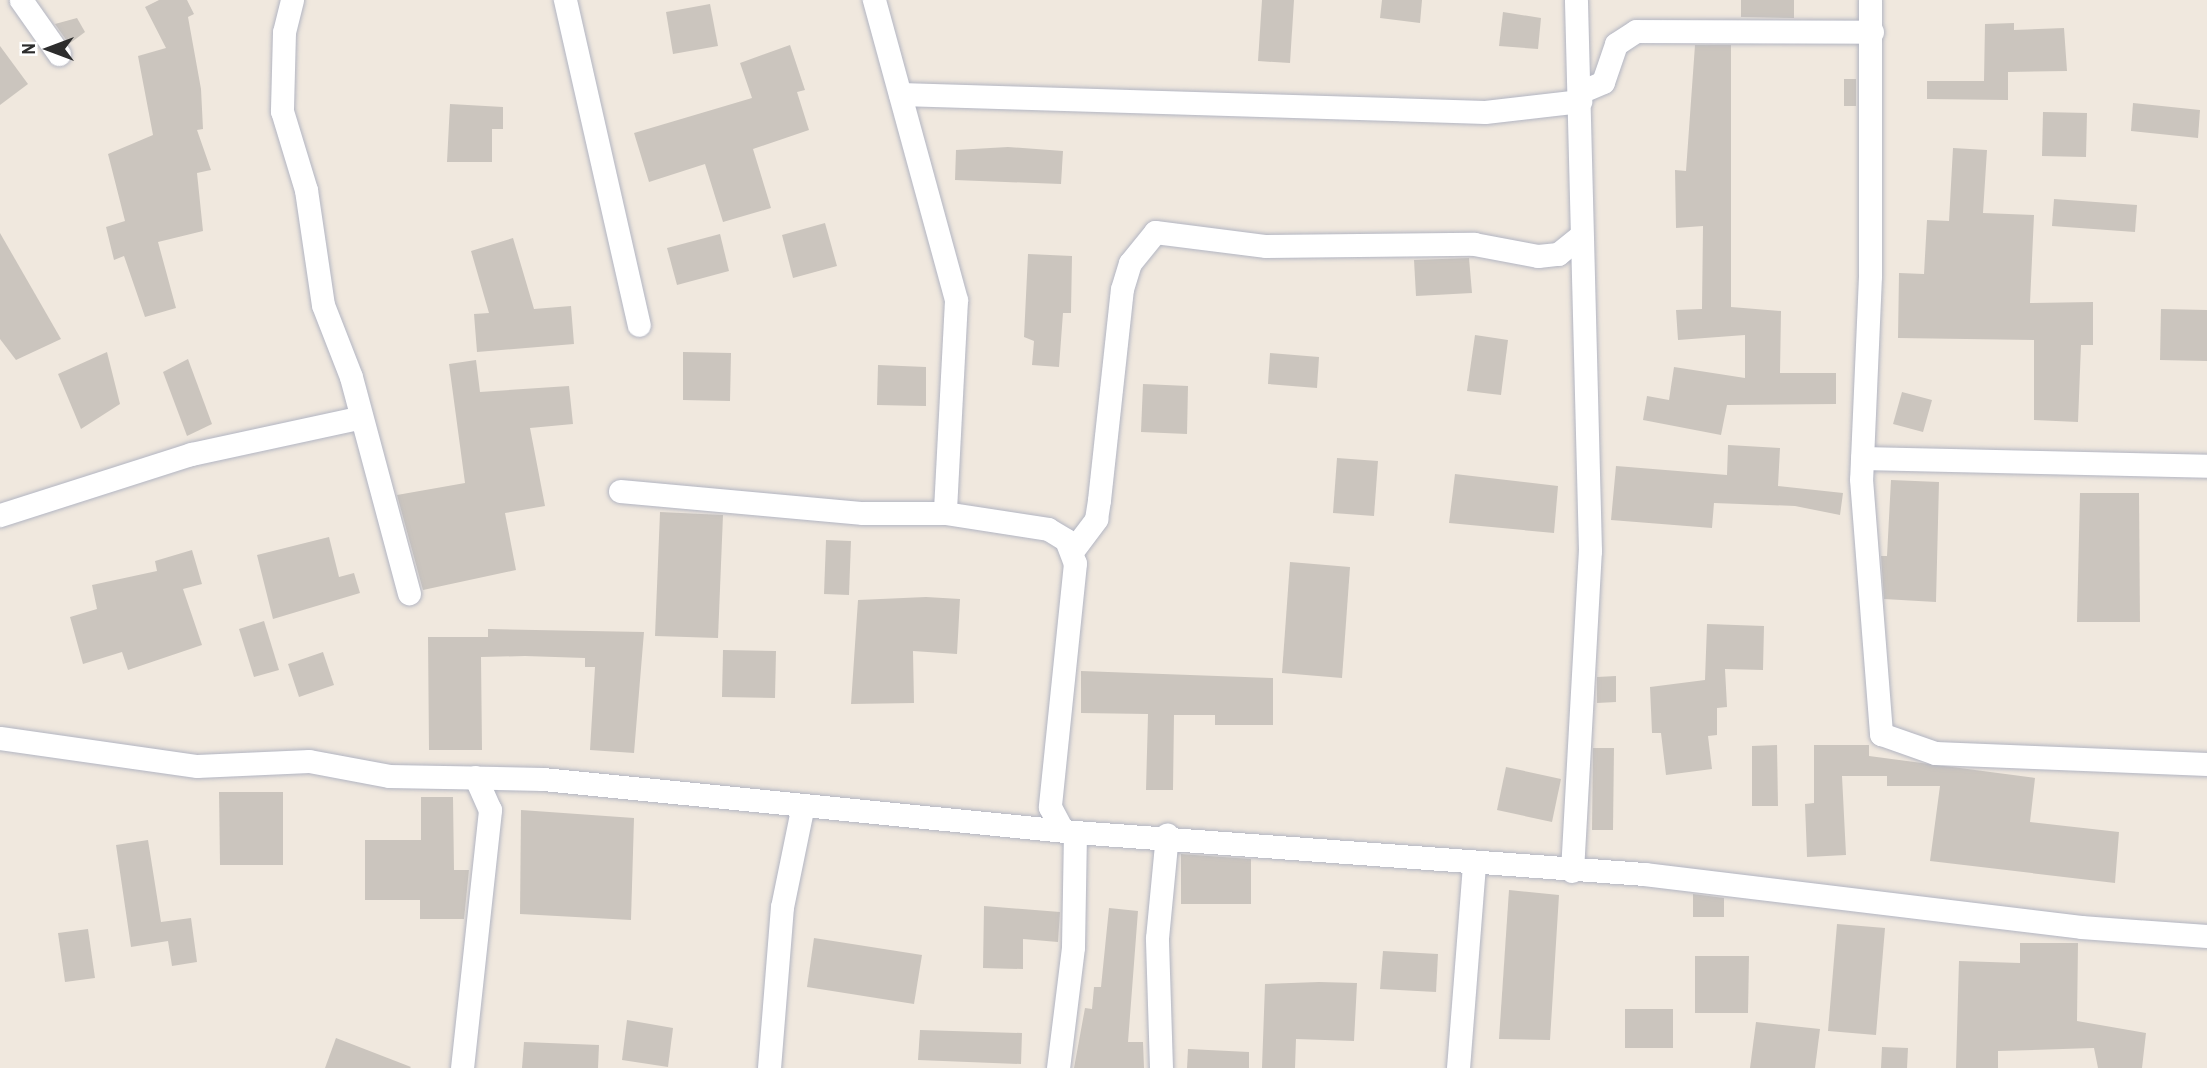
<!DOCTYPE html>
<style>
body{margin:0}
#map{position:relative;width:2207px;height:1068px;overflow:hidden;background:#f0e8de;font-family:"Archivo Narrow",sans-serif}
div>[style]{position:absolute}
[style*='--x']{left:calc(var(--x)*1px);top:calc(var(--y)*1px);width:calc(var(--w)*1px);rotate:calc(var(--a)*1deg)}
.building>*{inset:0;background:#cbc5be}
.roads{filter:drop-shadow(0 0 2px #b2b5c2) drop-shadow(0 0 2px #b2b5c2)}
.minor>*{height:23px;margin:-11.5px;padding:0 11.5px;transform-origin:11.5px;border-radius:11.5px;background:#fff}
span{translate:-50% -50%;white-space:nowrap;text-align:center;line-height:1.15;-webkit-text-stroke:5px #fff;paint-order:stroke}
.north{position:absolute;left:14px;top:14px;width:70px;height:70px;-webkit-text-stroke:5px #fff;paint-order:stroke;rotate:270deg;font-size:19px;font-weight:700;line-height:28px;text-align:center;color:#2d2d2d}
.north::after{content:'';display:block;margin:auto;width:24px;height:32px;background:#2d2d2d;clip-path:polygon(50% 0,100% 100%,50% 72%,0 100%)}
</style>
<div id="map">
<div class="building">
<div style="clip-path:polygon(159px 0,187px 0,194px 14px,188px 17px,201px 89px,203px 129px,197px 130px,211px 170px,197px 173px,203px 231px,158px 242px,176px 308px,145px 317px,124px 256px,114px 260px,106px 227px,125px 221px,108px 154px,153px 135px,138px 56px,166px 48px,145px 7px)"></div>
<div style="clip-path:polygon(1262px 0,1294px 0,1290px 63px,1258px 61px)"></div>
<div style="clip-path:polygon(1382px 0,1422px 0,1420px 23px,1380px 18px)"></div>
<div style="clip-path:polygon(1741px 0,1794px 0,1794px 18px,1741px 17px)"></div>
<div style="clip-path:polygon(710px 4px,718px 46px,673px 54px,666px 12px)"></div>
<div style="clip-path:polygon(1503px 12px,1541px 18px,1538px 49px,1499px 46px)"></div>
<div style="clip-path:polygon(77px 18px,85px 32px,69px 44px,55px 24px)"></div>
<div style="clip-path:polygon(2014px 23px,2014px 30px,2064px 28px,2067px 71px,2008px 72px,2008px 100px,1927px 99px,1927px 81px,1984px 81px,1985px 24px)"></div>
<div style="clip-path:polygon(790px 45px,805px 90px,797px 92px,809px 130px,753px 149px,771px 208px,723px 222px,705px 164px,649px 182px,634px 133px,752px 98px,740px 63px)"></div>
<div style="clip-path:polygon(1695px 45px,1731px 45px,1731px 307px,1781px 311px,1780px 373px,1836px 373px,1836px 404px,1727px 405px,1721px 435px,1643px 420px,1647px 396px,1669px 400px,1674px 367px,1745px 378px,1745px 335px,1678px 340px,1676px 310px,1702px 309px,1703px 226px,1676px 228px,1675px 170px,1686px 171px)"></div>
<div style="clip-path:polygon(0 46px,28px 84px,0 105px)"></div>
<div style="clip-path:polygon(1844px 79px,1856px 79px,1856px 106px,1844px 106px)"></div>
<div style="clip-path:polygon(2133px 103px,2200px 110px,2198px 138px,2131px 131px)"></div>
<div style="clip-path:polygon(450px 104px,503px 107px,503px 129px,492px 129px,492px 162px,447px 162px)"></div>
<div style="clip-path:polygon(2043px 112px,2087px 113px,2086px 157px,2042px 156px)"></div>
<div style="clip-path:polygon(1008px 147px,1063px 151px,1061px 184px,955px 180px,956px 150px)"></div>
<div style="clip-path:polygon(1953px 148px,1987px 150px,1983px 213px,2034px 215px,2030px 303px,2093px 302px,2093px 345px,2081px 345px,2078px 422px,2034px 420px,2034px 340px,1898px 338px,1899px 273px,1924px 274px,1927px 220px,1949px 221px)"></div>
<div style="clip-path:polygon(2054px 199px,2137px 205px,2135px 232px,2052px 226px)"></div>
<div style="clip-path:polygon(825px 223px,837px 266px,793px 278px,782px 235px)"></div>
<div style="clip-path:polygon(0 233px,61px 339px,16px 360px,0 339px)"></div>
<div style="clip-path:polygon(720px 234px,729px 271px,677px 285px,667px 248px)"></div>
<div style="clip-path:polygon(513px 238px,534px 309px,571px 306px,574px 344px,477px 352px,474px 314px,489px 313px,471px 251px)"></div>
<div style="clip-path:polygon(1028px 254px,1072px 256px,1071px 313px,1063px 313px,1059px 367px,1032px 365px,1034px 341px,1024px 337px)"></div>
<div style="clip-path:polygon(1469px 258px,1472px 293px,1416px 296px,1414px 260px)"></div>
<div style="clip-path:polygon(2161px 309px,2207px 310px,2207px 361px,2160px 360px)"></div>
<div style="clip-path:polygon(1475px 335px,1508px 340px,1501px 395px,1467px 391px)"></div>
<div style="clip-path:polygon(107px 352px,120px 404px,81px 429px,58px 374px)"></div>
<div style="clip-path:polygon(683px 352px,731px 353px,730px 401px,683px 400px)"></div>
<div style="clip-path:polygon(1270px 353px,1319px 357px,1317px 388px,1268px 384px)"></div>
<div style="clip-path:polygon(188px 359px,212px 424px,187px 436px,163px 372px)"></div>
<div style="clip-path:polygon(476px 360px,480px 392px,569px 386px,573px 424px,530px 428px,545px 506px,505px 513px,516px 570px,423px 590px,397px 495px,465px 483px,449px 364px)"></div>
<div style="clip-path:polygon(878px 365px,926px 367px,926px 406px,877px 405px)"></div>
<div style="clip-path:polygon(1143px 384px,1188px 386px,1187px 434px,1141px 432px)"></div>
<div style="clip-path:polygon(1902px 392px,1932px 400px,1923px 432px,1893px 424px)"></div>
<div style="clip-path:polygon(1728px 445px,1780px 448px,1778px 486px,1843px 493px,1840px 515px,1795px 506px,1714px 503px,1712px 528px,1611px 520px,1616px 466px,1727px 475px)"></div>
<div style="clip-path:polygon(1337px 458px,1378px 461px,1374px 516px,1333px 513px)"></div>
<div style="clip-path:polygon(1455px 474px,1558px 486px,1554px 533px,1449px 523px)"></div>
<div style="clip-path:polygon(1891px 480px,1939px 482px,1936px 602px,1884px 599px,1881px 556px,1887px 556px)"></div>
<div style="clip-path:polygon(2080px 493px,2139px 493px,2140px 622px,2077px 622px)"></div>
<div style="clip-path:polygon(660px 512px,723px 515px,718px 638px,655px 636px)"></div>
<div style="clip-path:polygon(329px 537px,339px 577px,354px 573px,360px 593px,273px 619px,257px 555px)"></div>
<div style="clip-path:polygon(826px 540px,851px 541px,849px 595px,824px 594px)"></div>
<div style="clip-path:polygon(192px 550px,202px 584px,183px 589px,202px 645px,128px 670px,122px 652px,83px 664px,70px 617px,97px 609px,92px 585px,157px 571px,155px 561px)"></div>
<div style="clip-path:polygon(1290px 562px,1350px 567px,1342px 678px,1282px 673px)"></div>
<div style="clip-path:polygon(926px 597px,960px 599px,957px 654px,913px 651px,914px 703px,851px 704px,858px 600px)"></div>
<div style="clip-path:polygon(264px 621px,279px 670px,254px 677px,239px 629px)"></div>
<div style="clip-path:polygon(1707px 624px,1764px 626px,1763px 670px,1725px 669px,1727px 707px,1717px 708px,1717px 735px,1708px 736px,1712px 769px,1666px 775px,1661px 733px,1652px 733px,1650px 687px,1705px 680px)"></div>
<div style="clip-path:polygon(488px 629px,644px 632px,634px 753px,590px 750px,595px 667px,585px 667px,585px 658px,525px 656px,481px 657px,482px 750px,429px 750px,428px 637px,488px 637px)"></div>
<div style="clip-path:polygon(723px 650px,776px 651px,775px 698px,722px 697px)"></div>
<div style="clip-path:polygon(323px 652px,334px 685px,299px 697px,288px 664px)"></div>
<div style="clip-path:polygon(1081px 671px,1273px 678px,1273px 725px,1215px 725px,1215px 715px,1174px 715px,1173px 790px,1146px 790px,1148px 714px,1081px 713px)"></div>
<div style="clip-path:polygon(1616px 676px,1616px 702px,1597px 703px,1597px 677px)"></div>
<div style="clip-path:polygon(1777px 745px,1778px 806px,1752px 806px,1752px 746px)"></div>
<div style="clip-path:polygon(1814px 745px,1869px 745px,1869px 756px,2035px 778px,2030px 822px,2119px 832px,2115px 883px,1930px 861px,1940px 786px,1887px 786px,1887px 776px,1842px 776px,1846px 855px,1807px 857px,1805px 804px,1814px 803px)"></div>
<div style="clip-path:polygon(1593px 748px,1614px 748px,1613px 830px,1592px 830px)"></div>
<div style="clip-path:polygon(1506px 767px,1561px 779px,1552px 822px,1497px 810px)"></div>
<div style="clip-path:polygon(219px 792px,283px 792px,283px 865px,220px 865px)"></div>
<div style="clip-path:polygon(421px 797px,453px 797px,454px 870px,469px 870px,464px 919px,420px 919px,420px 900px,365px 900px,365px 840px,421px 840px)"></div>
<div style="clip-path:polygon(521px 810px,634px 818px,631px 920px,520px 914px)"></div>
<div style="clip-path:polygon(148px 840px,161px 922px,191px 918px,197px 962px,172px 966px,168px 941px,131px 947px,116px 845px)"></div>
<div style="clip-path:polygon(1181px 854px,1251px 859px,1251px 904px,1181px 904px)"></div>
<div style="clip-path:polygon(1509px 890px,1559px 895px,1550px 1040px,1499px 1039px)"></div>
<div style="clip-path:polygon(1693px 894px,1724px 898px,1724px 917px,1693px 917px)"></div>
<div style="clip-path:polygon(984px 906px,1060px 912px,1058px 942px,1023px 939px,1023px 969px,983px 968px)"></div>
<div style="clip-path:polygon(1109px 908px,1138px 911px,1128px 1042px,1143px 1042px,1144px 1068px,1074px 1068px,1085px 1008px,1092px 1009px,1094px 987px,1101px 987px)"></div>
<div style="clip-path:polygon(1837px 924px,1885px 928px,1876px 1035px,1828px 1031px)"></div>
<div style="clip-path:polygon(88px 929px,95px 978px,65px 982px,58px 933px)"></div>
<div style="clip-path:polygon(814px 938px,922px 955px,914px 1004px,807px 987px)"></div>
<div style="clip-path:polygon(2020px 943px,2078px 943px,2077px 1021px,2146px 1033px,2142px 1068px,2098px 1068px,2094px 1048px,1998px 1051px,1998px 1068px,1956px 1068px,1959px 961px,2020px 963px)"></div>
<div style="clip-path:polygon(1383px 951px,1438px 954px,1436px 992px,1380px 989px)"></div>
<div style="clip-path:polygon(1695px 956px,1749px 956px,1748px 1013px,1695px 1013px)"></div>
<div style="clip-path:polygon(1319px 982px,1357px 983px,1354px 1041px,1296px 1039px,1295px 1068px,1262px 1068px,1265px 984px)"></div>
<div style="clip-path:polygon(1625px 1009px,1673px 1009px,1673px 1048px,1625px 1048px)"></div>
<div style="clip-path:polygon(627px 1020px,673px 1028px,668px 1067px,622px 1060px)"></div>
<div style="clip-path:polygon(1756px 1022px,1820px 1029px,1815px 1068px,1750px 1068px)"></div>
<div style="clip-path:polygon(920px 1030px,1022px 1033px,1021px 1064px,918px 1060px)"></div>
<div style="clip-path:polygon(336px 1038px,411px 1067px,410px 1068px,325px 1068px)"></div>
<div style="clip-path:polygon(524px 1042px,599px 1045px,598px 1068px,522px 1068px)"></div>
<div style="clip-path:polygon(1882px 1047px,1908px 1048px,1907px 1068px,1881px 1068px)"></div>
<div style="clip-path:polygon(1188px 1049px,1249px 1052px,1249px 1068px,1187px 1068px)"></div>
</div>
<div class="roads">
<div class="minor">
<div style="--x:21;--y:0;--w:66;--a:54.9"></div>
<div style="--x:292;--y:0;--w:33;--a:104"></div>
<div style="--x:284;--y:32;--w:79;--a:91.5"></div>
<div style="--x:282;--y:111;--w:83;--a:73.1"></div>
<div style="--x:306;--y:190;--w:116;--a:81.6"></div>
<div style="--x:323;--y:305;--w:77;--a:68.7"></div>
<div style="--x:351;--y:377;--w:224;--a:75"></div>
<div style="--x:565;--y:0;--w:333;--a:77.2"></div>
<div style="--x:874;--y:0;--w:311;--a:74.7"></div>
<div style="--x:956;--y:300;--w:213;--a:93"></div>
<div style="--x:1870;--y:0;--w:276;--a:90"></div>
<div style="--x:1870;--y:276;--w:203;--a:92.5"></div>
<div style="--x:1861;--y:479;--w:256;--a:85.5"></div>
<div style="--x:1881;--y:734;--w:57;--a:19.4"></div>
<div style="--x:1935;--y:753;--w:272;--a:2.3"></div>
<div style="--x:1580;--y:92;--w:25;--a:-23"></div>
<div style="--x:1603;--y:82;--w:40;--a:-71.1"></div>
<div style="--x:1616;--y:44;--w:24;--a:-33"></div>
<div style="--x:1636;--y:31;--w:236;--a:0.2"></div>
<div style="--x:900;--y:94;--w:585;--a:1.76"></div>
<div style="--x:1485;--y:112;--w:96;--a:-6.6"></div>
<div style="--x:1862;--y:458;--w:345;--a:1.3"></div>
<div style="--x:620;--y:491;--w:244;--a:5.2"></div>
<div style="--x:863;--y:513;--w:82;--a:0"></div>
<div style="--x:945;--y:513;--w:104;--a:8.8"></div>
<div style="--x:1048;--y:529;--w:21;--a:31"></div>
<div style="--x:1066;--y:540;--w:25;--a:69"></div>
<div style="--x:1075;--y:563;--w:245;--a:95.9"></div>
<div style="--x:1050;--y:807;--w:26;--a:62"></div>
<div style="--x:0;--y:515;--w:201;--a:-17.7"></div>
<div style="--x:191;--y:454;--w:171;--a:-12.2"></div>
<div style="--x:1073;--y:550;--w:39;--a:-53"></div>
<div style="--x:1096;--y:519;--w:19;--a:-81"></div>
<div style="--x:1099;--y:500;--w:212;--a:-83.8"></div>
<div style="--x:1122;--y:289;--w:27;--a:-73"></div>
<div style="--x:1130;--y:263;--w:40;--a:-51"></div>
<div style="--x:1155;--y:232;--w:112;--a:7.2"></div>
<div style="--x:1266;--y:246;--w:208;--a:-0.6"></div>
<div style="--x:1474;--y:244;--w:65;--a:10.6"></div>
<div style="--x:1538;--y:256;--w:20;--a:-6"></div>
<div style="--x:1558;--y:254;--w:26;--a:-39"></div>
<div style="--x:0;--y:738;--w:199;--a:8.1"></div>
<div style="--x:197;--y:766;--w:112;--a:-2.6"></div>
<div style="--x:309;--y:761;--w:81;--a:10.6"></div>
<div style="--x:389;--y:776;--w:154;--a:1.1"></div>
<div style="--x:543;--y:779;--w:535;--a:5.69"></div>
<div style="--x:1075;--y:832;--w:571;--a:4.22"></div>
<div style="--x:1644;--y:874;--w:440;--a:6.9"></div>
<div style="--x:2081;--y:927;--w:126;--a:4.1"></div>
<div style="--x:1572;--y:871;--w:321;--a:-86.8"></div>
<div style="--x:1590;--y:551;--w:551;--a:-91.46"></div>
<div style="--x:462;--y:1068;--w:260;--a:-83.8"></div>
<div style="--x:490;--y:810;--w:36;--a:-114"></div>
<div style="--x:769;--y:1068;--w:162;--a:-85.4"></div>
<div style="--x:782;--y:907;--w:104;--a:-78.4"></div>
<div style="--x:1058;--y:1068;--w:122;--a:-82.9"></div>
<div style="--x:1073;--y:947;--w:115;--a:-89"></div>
<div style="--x:1161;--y:1068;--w:130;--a:-91.8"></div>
<div style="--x:1157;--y:938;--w:104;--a:-84.5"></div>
<div style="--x:1458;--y:1068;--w:203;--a:-85.5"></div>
</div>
</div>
<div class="north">N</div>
</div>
